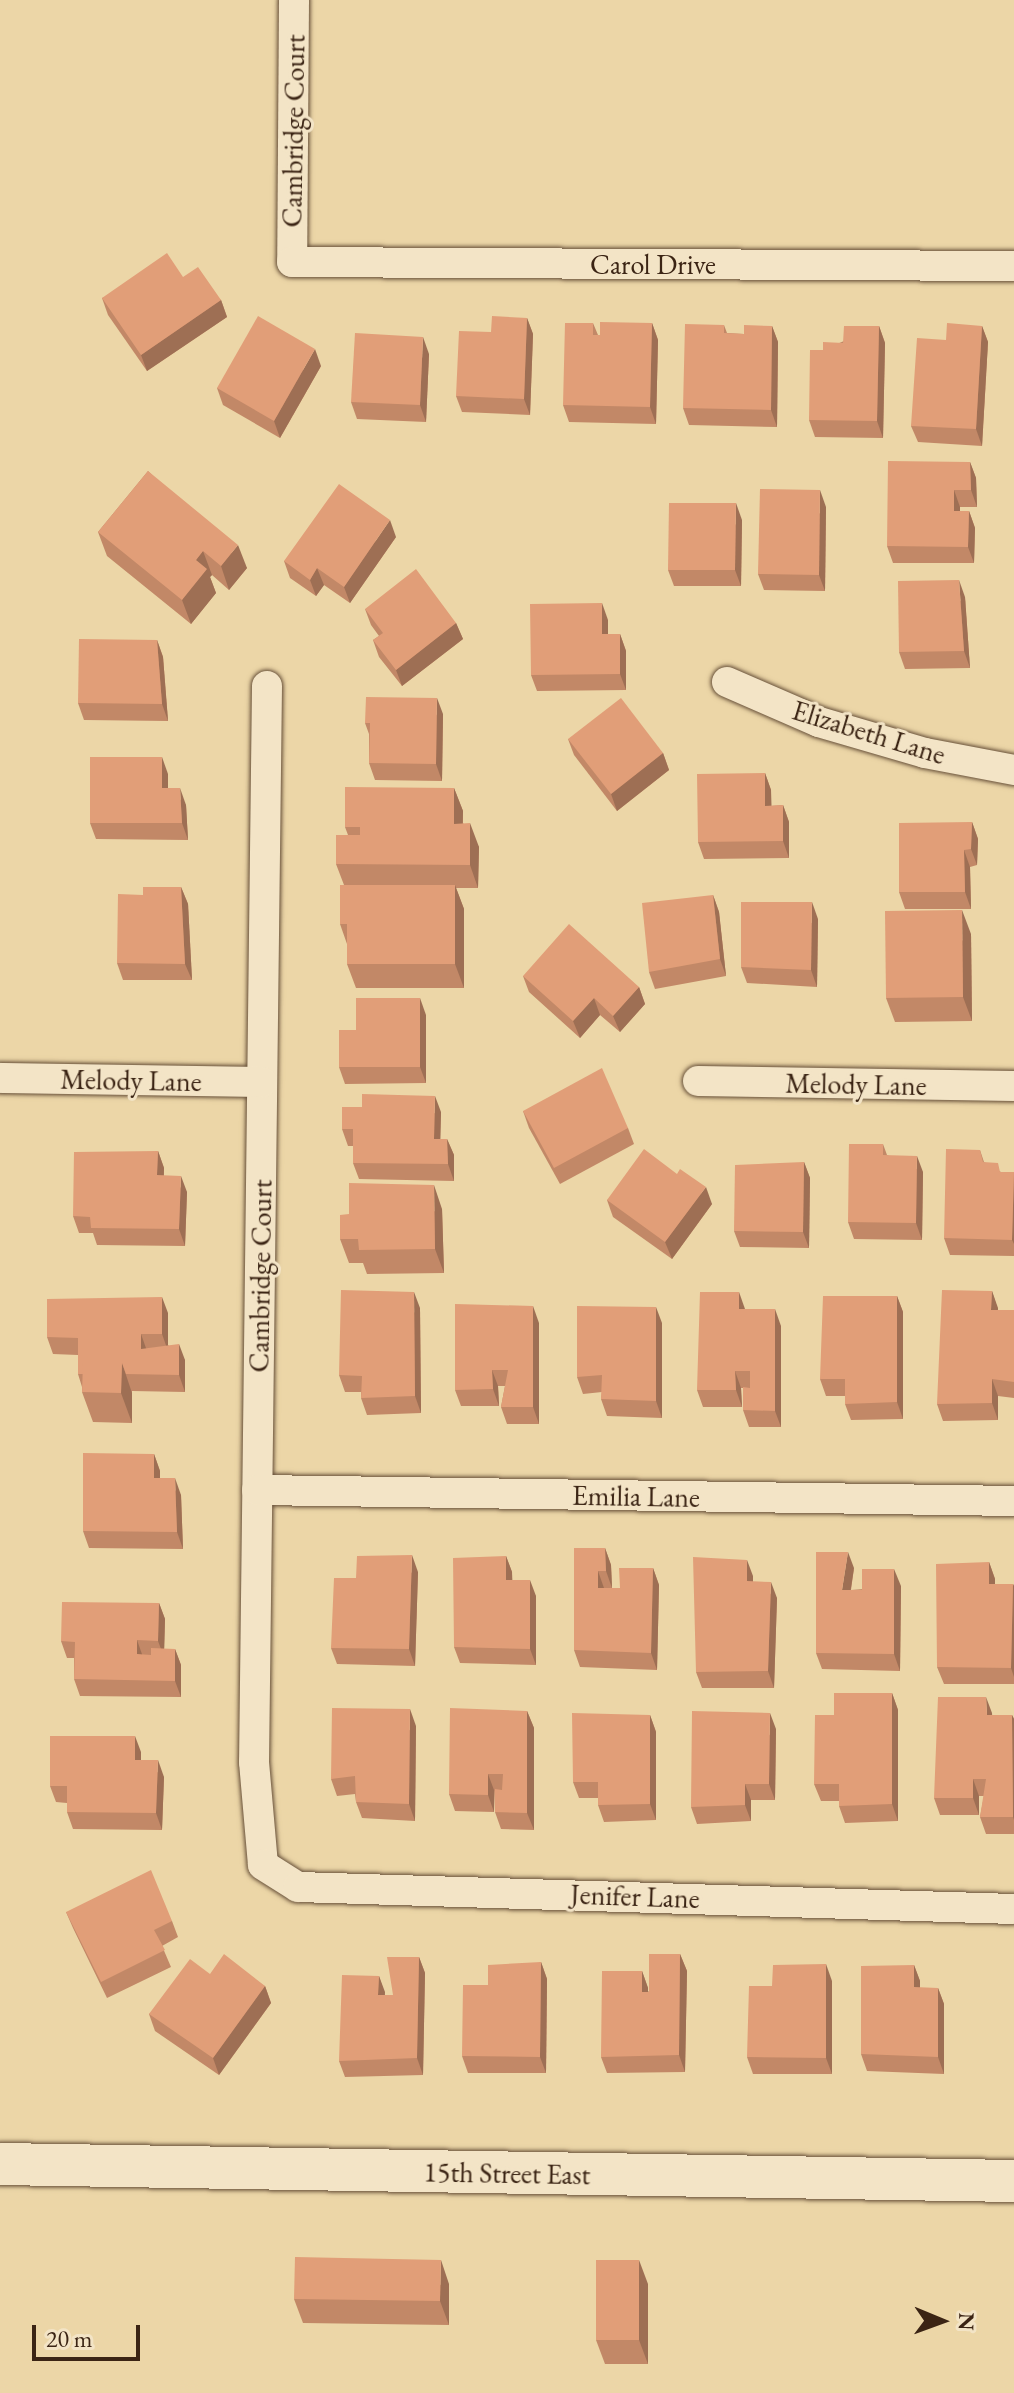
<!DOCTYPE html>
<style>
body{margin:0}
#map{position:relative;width:1014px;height:2393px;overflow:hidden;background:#ecd6a7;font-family:"EB Garamond",serif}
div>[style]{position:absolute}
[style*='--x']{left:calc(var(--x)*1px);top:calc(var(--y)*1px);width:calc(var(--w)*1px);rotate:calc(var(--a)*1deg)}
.roads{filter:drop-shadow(0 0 2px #675039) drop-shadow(0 0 2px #675039)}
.street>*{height:30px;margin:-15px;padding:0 15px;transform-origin:15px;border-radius:15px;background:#f3e4c6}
.secondary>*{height:42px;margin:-21px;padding:0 21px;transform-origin:21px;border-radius:21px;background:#f3e4c6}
.wall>*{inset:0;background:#c28867}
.shaded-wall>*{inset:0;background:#9e6f54}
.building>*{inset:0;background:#e19e78}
span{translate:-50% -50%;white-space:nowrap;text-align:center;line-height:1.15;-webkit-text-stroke:6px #f3e4c6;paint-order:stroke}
.street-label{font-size:28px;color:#3b2414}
.north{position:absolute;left:902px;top:2281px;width:80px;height:80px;-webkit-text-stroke:6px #f3e4c6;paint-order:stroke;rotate:91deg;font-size:22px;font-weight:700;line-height:32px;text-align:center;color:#3b2414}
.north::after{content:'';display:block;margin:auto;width:28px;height:36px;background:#3b2414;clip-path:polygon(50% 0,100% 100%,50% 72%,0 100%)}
.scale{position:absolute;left:32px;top:2325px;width:108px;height:36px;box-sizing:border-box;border:4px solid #3b2414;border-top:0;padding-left:10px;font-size:24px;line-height:28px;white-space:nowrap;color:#3b2414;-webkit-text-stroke:6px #f3e4c6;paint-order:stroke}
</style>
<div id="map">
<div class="roads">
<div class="street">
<div style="--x:294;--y:0;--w:262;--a:90.4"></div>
<div style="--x:292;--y:262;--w:722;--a:0.32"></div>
<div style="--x:727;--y:682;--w:100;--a:23.5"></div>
<div style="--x:819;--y:722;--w:110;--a:16.3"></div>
<div style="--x:925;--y:753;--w:91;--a:10.8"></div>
<div style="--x:267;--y:686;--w:1076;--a:90.69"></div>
<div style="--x:254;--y:1762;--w:103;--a:85"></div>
<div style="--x:263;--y:1865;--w:41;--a:32.2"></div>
<div style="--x:298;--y:1887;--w:716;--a:1.76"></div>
<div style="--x:0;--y:1078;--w:262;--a:0.9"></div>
<div style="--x:698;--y:1081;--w:316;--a:0.9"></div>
<div style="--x:257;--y:1490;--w:757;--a:0.83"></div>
</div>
<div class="secondary">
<div style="--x:0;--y:2164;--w:1014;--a:0.96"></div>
</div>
</div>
<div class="wall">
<div style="clip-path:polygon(183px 277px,221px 300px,227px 317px,147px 371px,108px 315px,102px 298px)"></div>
<div style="clip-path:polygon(527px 318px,533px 334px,530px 415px,462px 412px,456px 396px)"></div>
<div style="clip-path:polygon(593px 323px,598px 335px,600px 335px,652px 323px,658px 340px,656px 424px,569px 422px,563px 405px)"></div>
<div style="clip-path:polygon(724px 325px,727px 333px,744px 334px,772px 326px,778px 342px,777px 427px,689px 425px,683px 408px)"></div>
<div style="clip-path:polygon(879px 326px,885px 343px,883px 438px,815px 437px,809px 420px,823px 350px)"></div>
<div style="clip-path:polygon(982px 326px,988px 342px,982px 446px,918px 442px,911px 426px,946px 340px)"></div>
<div style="clip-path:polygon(429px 354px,426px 422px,357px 419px,351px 402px)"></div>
<div style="clip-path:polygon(321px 366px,280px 438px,223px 405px,217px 388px)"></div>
<div style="clip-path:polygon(970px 462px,976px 478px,977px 507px,960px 507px,960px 511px,969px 511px,975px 528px,974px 563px,893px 563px,887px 546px)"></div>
<div style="clip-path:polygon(148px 471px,247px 568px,229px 590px,212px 575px,210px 577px,216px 593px,191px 624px,107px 556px,98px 532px)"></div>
<div style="clip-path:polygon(826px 507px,825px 591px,764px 590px,758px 574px)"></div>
<div style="clip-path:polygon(742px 520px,741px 586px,674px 586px,668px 570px)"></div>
<div style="clip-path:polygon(396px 537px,350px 603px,324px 585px,316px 596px,290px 578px,284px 561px)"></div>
<div style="clip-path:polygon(965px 597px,970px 668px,905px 669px,899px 652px)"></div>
<div style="clip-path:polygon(365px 609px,456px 623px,463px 639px,402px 686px,379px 657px,373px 640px,379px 636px,371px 625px)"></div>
<div style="clip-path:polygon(608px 620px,608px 634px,620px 634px,626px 651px,626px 690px,537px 691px,531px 675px)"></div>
<div style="clip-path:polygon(157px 640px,163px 657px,168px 721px,84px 720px,78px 703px)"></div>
<div style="clip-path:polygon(443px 714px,442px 781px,375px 780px,369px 763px,369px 734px,365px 723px)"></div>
<div style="clip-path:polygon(568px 739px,663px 753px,669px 770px,617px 811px,574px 755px)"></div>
<div style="clip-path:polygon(765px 773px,771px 790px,771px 806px,783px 805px,789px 822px,789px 858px,704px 859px,698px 842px)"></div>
<div style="clip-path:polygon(168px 774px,168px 788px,186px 805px,188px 840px,96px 839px,90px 823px)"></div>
<div style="clip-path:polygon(454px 788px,463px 811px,463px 823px,479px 847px,478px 888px,456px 888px,464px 909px,464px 988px,356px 988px,347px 964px,347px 944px,340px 924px,344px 885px,336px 864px,348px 835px,345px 827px)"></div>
<div style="clip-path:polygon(972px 822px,978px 839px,977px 865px,970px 867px,971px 909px,905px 909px,899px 892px)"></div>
<div style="clip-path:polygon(181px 887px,188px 904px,192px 980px,123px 980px,117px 963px,143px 895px)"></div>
<div style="clip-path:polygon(713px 895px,719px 912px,726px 976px,655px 989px,649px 972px)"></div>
<div style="clip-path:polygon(818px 919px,817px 987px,747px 983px,741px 967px)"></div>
<div style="clip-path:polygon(971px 934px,972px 1021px,895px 1022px,886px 998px)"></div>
<div style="clip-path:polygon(523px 976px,639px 987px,645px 1004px,620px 1032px,600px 1015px,580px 1038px,529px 992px)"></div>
<div style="clip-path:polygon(426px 1015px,426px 1083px,345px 1084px,339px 1067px)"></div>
<div style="clip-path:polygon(523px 1111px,628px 1128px,634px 1144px,560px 1184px,529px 1128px)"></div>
<div style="clip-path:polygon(441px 1112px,440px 1139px,447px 1139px,454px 1155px,454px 1181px,359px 1179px,353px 1163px,353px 1146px,348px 1146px,342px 1129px)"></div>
<div style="clip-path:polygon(883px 1144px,887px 1155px,923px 1172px,922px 1240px,854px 1239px,848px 1222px)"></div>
<div style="clip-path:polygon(980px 1150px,984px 1162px,1001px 1172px,1014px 1172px,1014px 1256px,950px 1255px,944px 1238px)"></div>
<div style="clip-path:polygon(158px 1151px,164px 1168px,164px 1176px,187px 1192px,185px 1246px,97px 1245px,93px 1233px,79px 1233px,73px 1216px)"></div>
<div style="clip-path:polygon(804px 1162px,810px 1178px,809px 1248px,740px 1247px,734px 1231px)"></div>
<div style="clip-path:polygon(677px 1174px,712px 1204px,672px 1259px,613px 1217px,607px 1200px)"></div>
<div style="clip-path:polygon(442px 1209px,444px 1273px,367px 1274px,363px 1263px,349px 1263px,340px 1239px)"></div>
<div style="clip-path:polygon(992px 1291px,998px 1310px,1014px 1310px,1014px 1398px,998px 1396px,998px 1420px,943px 1421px,937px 1404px)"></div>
<div style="clip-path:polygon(897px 1296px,903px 1312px,903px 1419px,851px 1420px,845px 1404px,845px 1396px,826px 1396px,820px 1379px)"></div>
<div style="clip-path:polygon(420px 1308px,421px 1413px,367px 1415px,361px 1398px,361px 1392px,345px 1392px,339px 1375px)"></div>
<div style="clip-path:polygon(745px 1309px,781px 1326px,781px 1427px,749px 1427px,743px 1410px,743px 1388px,741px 1388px,742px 1407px,703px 1407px,697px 1390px)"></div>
<div style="clip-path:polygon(168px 1313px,168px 1345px,185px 1360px,185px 1392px,132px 1391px,132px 1423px,93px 1422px,82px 1392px,82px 1387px,78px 1374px,78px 1355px,53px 1354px,47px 1337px)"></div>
<div style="clip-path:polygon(539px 1323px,539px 1424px,507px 1424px,501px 1407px,505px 1386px,498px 1386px,499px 1406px,461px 1406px,455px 1390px)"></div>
<div style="clip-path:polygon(662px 1323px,662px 1418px,607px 1416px,601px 1399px,602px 1392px,583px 1394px,577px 1377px)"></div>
<div style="clip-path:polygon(154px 1454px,160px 1471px,160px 1478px,181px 1495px,183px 1549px,89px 1548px,83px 1531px)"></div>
<div style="clip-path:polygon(605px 1548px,611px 1565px,612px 1588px,620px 1588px,653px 1568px,659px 1585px,657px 1670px,580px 1667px,574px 1650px)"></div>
<div style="clip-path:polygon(506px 1556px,512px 1572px,512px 1580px,536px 1596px,536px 1665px,460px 1663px,454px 1647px)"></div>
<div style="clip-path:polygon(989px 1562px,995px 1579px,995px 1584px,1013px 1584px,1014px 1586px,1014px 1684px,944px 1684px,937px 1667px)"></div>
<div style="clip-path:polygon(854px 1568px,851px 1590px,901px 1586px,900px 1671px,822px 1669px,816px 1653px)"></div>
<div style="clip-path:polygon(418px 1572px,415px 1666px,337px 1664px,331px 1648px,356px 1578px)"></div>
<div style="clip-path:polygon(753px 1576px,753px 1582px,777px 1598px,774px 1688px,702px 1688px,696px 1672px)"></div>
<div style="clip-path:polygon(159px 1603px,165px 1619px,164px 1649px,175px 1649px,181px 1665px,181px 1697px,80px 1696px,74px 1679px,74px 1658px,67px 1658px,61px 1641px)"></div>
<div style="clip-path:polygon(892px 1693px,898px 1710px,898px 1821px,845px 1823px,839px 1806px,839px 1801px,821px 1801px,814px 1784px,834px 1715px)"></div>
<div style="clip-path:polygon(527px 1711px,534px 1728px,534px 1830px,501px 1829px,495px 1812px,495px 1790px,494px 1812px,455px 1811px,449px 1794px)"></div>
<div style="clip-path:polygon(992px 1713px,992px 1715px,1012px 1715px,1014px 1719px,1014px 1834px,986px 1834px,980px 1817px,984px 1796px,979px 1796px,979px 1815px,940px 1815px,934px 1798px)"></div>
<div style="clip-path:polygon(650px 1715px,656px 1732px,656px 1820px,604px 1822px,598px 1805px,598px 1798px,579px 1798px,573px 1782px)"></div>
<div style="clip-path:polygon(416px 1726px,415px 1821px,362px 1818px,356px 1802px,355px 1794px,337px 1796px,331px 1779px)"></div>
<div style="clip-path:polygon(776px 1729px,775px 1800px,751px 1800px,751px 1821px,697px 1824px,691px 1807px)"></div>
<div style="clip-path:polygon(141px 1752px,141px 1760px,164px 1777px,162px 1830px,73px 1829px,67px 1812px,67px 1803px,56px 1802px,50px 1786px)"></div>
<div style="clip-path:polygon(66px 1912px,172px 1921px,178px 1937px,162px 1946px,171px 1967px,107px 1998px,73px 1928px)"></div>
<div style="clip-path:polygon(680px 1954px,687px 1971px,685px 2072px,607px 2073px,601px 2057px,642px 1971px,648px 1988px,648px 1992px)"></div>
<div style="clip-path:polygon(419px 1957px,425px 1973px,423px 2075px,345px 2077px,339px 2061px,379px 1976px,385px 1995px,393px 1995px)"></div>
<div style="clip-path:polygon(541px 1962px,547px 1979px,546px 2073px,468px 2073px,462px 2056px,488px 1985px)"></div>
<div style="clip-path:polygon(914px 1965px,920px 1981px,920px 1988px,938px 1988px,944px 2004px,944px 2074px,867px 2071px,861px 2054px)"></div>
<div style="clip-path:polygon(210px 1974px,265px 1986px,271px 2003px,219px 2075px,155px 2031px,149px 2014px)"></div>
<div style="clip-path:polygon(832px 1981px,832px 2074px,753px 2074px,747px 2057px,772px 1986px)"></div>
<div style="clip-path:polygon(449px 2284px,449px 2325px,303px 2323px,294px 2299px)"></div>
<div style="clip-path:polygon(648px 2284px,648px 2364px,605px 2364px,596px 2340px)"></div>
</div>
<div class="shaded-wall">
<div style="clip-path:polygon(221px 300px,227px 317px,147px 371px,141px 355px)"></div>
<div style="clip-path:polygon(527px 318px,533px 334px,530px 415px,524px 399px)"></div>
<div style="clip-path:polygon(652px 323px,658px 340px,656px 424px,650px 407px)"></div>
<div style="clip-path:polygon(772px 326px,778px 342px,777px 427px,771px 410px)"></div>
<div style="clip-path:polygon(879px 326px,885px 343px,883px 438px,877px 421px)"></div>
<div style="clip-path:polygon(982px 326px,988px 342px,982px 446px,976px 429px)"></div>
<div style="clip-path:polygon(423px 337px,429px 354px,426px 422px,420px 405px)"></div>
<div style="clip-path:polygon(315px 349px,321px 366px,280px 438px,274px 421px)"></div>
<div style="clip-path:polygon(970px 462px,976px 478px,977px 507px,971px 490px)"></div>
<div style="clip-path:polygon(820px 490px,826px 507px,825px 591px,819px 575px)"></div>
<div style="clip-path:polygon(954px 490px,960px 507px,960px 528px,954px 511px)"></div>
<div style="clip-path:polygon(736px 503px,742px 520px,741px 586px,735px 570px)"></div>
<div style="clip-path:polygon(969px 511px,975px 528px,974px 563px,968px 547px)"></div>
<div style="clip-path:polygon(390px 520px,396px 537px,350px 603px,344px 587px)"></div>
<div style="clip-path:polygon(238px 545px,247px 568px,229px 590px,221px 566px)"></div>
<div style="clip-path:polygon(203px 551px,212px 575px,210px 577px,216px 593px,191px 624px,182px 600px,196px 560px)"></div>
<div style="clip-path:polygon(317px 568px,324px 585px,316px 596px,310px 580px)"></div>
<div style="clip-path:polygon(959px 580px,965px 597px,970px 668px,964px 651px)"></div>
<div style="clip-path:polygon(602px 603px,608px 620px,608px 651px,602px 634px)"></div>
<div style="clip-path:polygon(456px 623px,463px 639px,402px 686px,396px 670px)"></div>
<div style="clip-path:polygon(620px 634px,626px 651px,626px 690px,620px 674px)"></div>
<div style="clip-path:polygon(157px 640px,163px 657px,168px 721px,162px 704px)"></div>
<div style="clip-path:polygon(437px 698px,443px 714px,442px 781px,436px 764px)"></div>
<div style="clip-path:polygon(663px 753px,669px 770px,617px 811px,611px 794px)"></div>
<div style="clip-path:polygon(162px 757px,168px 774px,168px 804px,162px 788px)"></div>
<div style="clip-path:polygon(765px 773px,771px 790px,772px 822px,765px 806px)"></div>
<div style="clip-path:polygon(180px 788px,186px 805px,188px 840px,182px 823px)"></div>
<div style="clip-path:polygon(454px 788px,463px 811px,462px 847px,454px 824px)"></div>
<div style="clip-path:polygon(783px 805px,789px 822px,789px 858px,783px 841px)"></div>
<div style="clip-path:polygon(972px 822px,978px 839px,977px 865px,971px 849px)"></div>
<div style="clip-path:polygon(470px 823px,479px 847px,478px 888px,470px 865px)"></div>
<div style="clip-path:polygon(964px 850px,970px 867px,971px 909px,965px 892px)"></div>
<div style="clip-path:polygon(455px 885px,464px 909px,464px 988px,455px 964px)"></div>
<div style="clip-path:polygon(181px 887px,188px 904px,192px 980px,185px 964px)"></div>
<div style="clip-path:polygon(713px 895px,719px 912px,726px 976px,720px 959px)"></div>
<div style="clip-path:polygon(812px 902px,818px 919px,817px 987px,811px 970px)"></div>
<div style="clip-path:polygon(962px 910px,971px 934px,972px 1021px,963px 997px)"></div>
<div style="clip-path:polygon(639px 987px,645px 1004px,620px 1032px,613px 1016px)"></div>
<div style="clip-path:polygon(420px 998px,426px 1015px,426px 1083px,420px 1067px)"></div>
<div style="clip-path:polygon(594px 998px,600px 1015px,580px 1038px,573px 1021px)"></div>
<div style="clip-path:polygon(435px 1096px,441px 1112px,440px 1156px,434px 1139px)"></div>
<div style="clip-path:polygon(447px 1139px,454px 1155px,454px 1181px,448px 1164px)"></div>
<div style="clip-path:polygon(158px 1151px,164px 1168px,163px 1192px,157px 1175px)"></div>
<div style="clip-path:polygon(917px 1156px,923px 1172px,922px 1240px,916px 1223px)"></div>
<div style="clip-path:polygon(804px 1162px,810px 1178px,809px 1248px,803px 1232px)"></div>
<div style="clip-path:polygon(1014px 1173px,1014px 1244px,1012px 1240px)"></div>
<div style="clip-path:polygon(181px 1176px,187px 1192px,185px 1246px,179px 1229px)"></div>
<div style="clip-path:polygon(434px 1185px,442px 1209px,444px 1273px,435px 1249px)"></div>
<div style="clip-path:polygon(706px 1187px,712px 1204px,672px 1259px,665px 1242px)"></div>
<div style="clip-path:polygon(992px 1291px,998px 1308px,997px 1327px,991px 1310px)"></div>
<div style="clip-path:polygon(414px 1292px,420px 1308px,421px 1413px,415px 1396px)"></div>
<div style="clip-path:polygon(739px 1292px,745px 1309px,739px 1309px)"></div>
<div style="clip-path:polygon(897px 1296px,903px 1312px,903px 1419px,897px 1402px)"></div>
<div style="clip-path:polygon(162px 1297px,168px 1313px,168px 1351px,162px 1334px)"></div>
<div style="clip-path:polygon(533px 1306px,539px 1323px,539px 1424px,533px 1407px)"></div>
<div style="clip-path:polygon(656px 1307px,662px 1323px,662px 1418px,656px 1401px)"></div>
<div style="clip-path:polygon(775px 1309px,781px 1326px,781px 1427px,775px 1411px)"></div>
<div style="clip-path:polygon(141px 1334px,147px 1351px,141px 1349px)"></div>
<div style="clip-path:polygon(179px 1344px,185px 1360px,185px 1392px,179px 1375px)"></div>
<div style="clip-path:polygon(122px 1363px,132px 1393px,132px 1423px,121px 1393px)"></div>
<div style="clip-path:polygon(492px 1370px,498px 1386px,499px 1406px,493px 1389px)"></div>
<div style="clip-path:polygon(735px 1371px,741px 1388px,742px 1407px,736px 1390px)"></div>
<div style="clip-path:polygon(992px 1379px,998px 1396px,998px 1420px,992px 1403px)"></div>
<div style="clip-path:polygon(154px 1454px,160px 1471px,160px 1495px,154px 1478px)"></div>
<div style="clip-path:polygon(175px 1478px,181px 1495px,183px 1549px,177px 1532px)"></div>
<div style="clip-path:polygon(605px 1548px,611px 1565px,612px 1588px,606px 1571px)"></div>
<div style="clip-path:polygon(848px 1552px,854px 1568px,848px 1607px,842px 1590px)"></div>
<div style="clip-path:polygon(412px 1555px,418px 1572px,415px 1666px,409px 1649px)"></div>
<div style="clip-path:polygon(506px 1556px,512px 1572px,513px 1596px,506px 1580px)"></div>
<div style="clip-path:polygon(747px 1560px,753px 1576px,753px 1598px,747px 1581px)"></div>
<div style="clip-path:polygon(989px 1562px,995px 1579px,995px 1601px,989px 1584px)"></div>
<div style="clip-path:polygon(653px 1568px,659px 1585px,657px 1670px,651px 1653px)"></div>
<div style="clip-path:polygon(894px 1569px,901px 1586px,900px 1671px,894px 1654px)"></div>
<div style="clip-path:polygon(598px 1571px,604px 1588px,598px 1588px)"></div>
<div style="clip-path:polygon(530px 1580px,536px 1596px,536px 1665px,530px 1649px)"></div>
<div style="clip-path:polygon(771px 1582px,777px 1598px,774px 1688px,768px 1671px)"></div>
<div style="clip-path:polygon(1013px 1584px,1014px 1586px,1014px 1677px,1011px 1668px)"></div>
<div style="clip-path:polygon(159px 1603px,165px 1619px,164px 1657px,158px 1641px)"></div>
<div style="clip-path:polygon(137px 1640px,143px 1657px,137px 1654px)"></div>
<div style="clip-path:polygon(175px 1649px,181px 1665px,181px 1697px,175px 1681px)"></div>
<div style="clip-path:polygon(892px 1693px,898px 1710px,898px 1821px,892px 1804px)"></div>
<div style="clip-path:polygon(986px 1697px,992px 1713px,993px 1732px,987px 1715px)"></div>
<div style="clip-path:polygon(410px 1709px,416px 1726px,415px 1821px,409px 1804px)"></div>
<div style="clip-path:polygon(527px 1711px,534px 1728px,534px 1830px,527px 1813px)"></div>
<div style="clip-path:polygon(770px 1713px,776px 1729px,775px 1800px,769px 1784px)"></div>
<div style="clip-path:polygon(650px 1715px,656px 1732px,656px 1820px,650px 1804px)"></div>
<div style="clip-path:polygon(1012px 1715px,1014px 1719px,1014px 1820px,1013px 1817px)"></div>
<div style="clip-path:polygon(135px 1736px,141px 1752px,141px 1776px,135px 1760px)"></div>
<div style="clip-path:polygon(158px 1760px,164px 1777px,162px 1830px,156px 1813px)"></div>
<div style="clip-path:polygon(488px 1774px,494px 1790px,494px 1812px,488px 1795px)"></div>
<div style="clip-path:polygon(973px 1779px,979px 1796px,979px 1815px,973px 1798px)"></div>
<div style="clip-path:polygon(745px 1784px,751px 1800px,751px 1821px,745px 1805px)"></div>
<div style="clip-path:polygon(680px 1954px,687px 1971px,685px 2072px,679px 2055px)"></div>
<div style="clip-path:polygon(419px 1957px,425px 1973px,423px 2075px,417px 2058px)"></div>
<div style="clip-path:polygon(541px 1962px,547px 1979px,546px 2073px,540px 2057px)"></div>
<div style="clip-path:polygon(826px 1964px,832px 1981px,832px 2074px,826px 2058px)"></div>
<div style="clip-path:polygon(914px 1965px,920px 1981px,920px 2004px,914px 1987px)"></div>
<div style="clip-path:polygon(642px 1971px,648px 1988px,648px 2008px,642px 1992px)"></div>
<div style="clip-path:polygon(379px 1976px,385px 1992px,384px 2011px,378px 1995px)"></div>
<div style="clip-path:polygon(265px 1986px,271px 2003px,219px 2075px,213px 2058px)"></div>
<div style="clip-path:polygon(938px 1988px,944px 2004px,944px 2074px,938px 2057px)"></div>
<div style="clip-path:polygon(441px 2260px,449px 2284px,449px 2325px,440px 2301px)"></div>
<div style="clip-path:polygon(639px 2260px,648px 2284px,648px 2364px,639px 2340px)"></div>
</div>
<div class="building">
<div style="clip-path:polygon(167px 253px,183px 277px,198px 267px,221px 300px,141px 355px,102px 298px)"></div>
<div style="clip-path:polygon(258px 316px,315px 349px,274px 421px,217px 388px)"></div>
<div style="clip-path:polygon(492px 316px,527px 318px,524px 399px,456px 396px,459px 331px,491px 332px)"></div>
<div style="clip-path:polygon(600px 322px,652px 323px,650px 407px,563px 405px,565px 323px,593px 323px,593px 335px,600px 335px)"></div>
<div style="clip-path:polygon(947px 323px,982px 326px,976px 429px,911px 426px,917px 338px,946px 340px)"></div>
<div style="clip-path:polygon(685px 324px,724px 325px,724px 333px,744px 334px,744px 325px,772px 326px,771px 410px,683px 408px)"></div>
<div style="clip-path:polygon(844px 326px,879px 326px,877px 421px,809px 420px,810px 350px,823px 350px,823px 342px,843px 343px)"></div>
<div style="clip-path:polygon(355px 333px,423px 337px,420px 405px,351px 402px)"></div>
<div style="clip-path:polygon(888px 461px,970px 462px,971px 490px,954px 490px,954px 511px,969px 511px,968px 547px,887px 546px)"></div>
<div style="clip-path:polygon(148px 471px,238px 545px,221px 566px,203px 551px,196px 560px,207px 569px,182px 600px,98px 532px)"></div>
<div style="clip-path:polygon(339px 484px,390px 520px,344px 587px,317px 568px,310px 580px,284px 561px)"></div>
<div style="clip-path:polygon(760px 489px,820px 490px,819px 575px,758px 574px)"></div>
<div style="clip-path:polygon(669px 503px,736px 503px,735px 570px,668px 570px)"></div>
<div style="clip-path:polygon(416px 569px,456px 623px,396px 670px,373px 640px,383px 633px,365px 609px)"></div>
<div style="clip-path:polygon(959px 580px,964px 651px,899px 652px,898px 581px)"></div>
<div style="clip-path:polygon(602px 603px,602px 634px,620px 634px,620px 674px,531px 675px,530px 604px)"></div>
<div style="clip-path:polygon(79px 639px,157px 640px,162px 704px,78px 703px)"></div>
<div style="clip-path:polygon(366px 697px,437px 698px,436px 764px,369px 763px,370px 723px,365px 723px)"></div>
<div style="clip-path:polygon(621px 698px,663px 753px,611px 794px,568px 739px)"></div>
<div style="clip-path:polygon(90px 757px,162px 757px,162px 788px,180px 788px,182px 823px,90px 823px)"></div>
<div style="clip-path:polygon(765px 773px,765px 806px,783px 805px,783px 841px,698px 842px,697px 774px)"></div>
<div style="clip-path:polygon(345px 787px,454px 788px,454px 824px,470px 823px,470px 865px,336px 864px,336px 835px,360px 835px,360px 827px,345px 827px)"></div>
<div style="clip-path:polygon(972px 822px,971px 849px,964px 850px,965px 892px,899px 892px,899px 823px)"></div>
<div style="clip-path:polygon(340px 885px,455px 885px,455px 964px,347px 964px,347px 924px,340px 924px)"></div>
<div style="clip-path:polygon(143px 887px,181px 887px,185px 964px,117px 963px,118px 894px,143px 895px)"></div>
<div style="clip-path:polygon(713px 895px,720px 959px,649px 972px,642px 903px)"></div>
<div style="clip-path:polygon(741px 902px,812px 902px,811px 970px,741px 967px)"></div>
<div style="clip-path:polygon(962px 910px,963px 997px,886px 998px,885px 911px)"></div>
<div style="clip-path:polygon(569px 924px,639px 987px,613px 1016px,594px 998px,573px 1021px,523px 976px)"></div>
<div style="clip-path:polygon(356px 998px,420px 998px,420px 1067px,339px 1067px,339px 1030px,356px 1030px)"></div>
<div style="clip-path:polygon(602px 1068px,628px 1128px,554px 1168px,523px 1111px)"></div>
<div style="clip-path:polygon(362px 1094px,435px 1096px,434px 1139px,447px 1139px,448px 1164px,353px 1163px,353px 1129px,342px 1129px,342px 1107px,362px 1107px)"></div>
<div style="clip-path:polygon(849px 1144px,883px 1144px,883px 1155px,917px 1156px,916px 1223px,848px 1222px)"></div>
<div style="clip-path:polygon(644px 1149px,677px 1174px,680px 1169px,706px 1187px,665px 1242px,607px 1200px)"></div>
<div style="clip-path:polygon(946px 1149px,980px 1150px,983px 1162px,998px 1163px,1000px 1172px,1014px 1172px,1012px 1240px,944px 1238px)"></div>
<div style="clip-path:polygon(158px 1151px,157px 1175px,181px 1176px,179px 1229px,91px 1228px,90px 1217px,73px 1216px,74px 1152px)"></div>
<div style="clip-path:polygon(804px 1162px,803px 1232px,734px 1231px,735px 1165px)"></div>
<div style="clip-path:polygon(349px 1183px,434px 1185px,435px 1249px,359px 1250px,358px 1239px,340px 1239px,340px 1215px,349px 1214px)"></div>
<div style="clip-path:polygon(341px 1290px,414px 1292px,415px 1396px,361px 1398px,362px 1376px,339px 1375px)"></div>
<div style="clip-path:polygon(942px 1290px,992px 1291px,991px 1310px,1014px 1310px,1014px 1382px,992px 1379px,992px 1403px,937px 1404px)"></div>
<div style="clip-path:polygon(700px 1292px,739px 1292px,739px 1309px,775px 1309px,775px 1411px,743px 1410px,743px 1387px,750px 1388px,750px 1371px,735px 1371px,736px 1390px,697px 1390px)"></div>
<div style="clip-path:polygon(823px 1296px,897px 1296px,897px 1402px,845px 1404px,845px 1379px,820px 1379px)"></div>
<div style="clip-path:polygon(162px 1297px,162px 1334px,141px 1334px,141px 1349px,179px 1344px,179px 1375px,126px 1374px,122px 1363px,83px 1363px,83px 1374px,78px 1374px,78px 1338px,47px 1337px,47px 1299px)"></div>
<div style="clip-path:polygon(455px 1304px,533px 1306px,533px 1407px,501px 1407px,508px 1370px,492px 1370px,493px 1389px,455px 1390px)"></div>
<div style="clip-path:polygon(577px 1306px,656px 1307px,656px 1401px,601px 1399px,602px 1375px,577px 1377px)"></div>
<div style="clip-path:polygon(83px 1363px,122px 1363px,121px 1393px,82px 1392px)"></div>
<div style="clip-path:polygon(83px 1453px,154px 1454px,154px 1478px,175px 1478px,177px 1532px,83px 1531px)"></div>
<div style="clip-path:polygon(574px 1548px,605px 1548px,606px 1571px,598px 1571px,598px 1588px,620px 1588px,619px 1568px,653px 1568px,651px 1653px,574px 1650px)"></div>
<div style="clip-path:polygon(816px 1552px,848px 1552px,842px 1590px,862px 1590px,862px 1569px,894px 1569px,894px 1654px,816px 1653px)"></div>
<div style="clip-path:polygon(412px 1555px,409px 1649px,331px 1648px,334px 1578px,356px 1578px,357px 1556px)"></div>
<div style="clip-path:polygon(506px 1556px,506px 1580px,530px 1580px,530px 1649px,454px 1647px,453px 1558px)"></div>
<div style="clip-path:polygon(693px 1557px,747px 1560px,747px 1581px,771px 1582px,768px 1671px,696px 1672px)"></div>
<div style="clip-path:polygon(989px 1562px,989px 1584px,1013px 1584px,1011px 1668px,937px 1667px,936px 1564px)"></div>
<div style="clip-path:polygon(62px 1602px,159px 1603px,158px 1641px,137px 1640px,137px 1654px,151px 1655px,151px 1648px,175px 1649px,175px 1681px,74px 1679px,75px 1642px,61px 1641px)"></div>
<div style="clip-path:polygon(834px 1693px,892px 1693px,892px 1804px,839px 1806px,839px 1784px,814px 1784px,815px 1715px,834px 1715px)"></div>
<div style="clip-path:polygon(938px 1697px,986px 1697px,987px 1715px,1012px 1715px,1013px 1817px,980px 1817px,986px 1779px,973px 1779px,973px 1798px,934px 1798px)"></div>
<div style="clip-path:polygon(332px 1708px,410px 1709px,409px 1804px,356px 1802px,355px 1776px,331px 1779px)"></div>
<div style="clip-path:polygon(450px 1708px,527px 1711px,527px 1813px,495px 1812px,495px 1789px,502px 1790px,503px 1774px,488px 1774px,488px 1795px,449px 1794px)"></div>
<div style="clip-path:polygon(692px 1711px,770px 1713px,769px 1784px,745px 1784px,745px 1805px,691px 1807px)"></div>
<div style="clip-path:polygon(572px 1713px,650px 1715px,650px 1804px,598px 1805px,598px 1782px,573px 1782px)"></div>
<div style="clip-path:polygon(50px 1736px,135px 1736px,135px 1760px,158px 1760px,156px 1813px,67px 1812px,67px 1786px,50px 1786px)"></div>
<div style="clip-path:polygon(151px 1870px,172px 1921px,154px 1930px,165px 1950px,101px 1982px,66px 1912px)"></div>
<div style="clip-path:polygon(224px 1954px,265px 1986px,213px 2058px,149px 2014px,190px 1959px,210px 1974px)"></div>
<div style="clip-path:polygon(649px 1954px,680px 1954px,679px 2055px,601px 2057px,602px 1971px,642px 1971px,642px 1992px,649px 1992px)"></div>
<div style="clip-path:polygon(387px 1957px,419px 1957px,417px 2058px,339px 2061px,342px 1975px,379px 1976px,378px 1995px,393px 1995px)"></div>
<div style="clip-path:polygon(541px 1962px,540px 2057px,462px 2056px,463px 1985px,488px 1985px,488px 1965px)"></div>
<div style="clip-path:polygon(826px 1964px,826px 2058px,747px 2057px,749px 1986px,772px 1986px,773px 1965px)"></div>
<div style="clip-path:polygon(914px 1965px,914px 1987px,938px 1988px,938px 2057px,861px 2054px,861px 1966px)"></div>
<div style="clip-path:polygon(295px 2257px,441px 2260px,440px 2301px,294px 2299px)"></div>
<div style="clip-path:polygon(596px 2260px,639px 2260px,639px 2340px,596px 2340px)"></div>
</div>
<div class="street-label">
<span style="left:293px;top:131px;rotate:-89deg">Cambridge Court</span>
<span style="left:653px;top:264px">Carol Drive</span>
<span style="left:869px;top:732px;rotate:17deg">Elizabeth Lane</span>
<span style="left:131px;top:1080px;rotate:1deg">Melody Lane</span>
<span style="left:856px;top:1084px;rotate:1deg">Melody Lane</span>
<span style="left:260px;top:1276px;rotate:-89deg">Cambridge Court</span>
<span style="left:636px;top:1496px;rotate:1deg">Emilia Lane</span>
<span style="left:635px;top:1896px;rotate:2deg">Jenifer Lane</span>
<span style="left:507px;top:2173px;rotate:1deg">15th Street East</span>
</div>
<div class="north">N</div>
<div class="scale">20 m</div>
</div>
